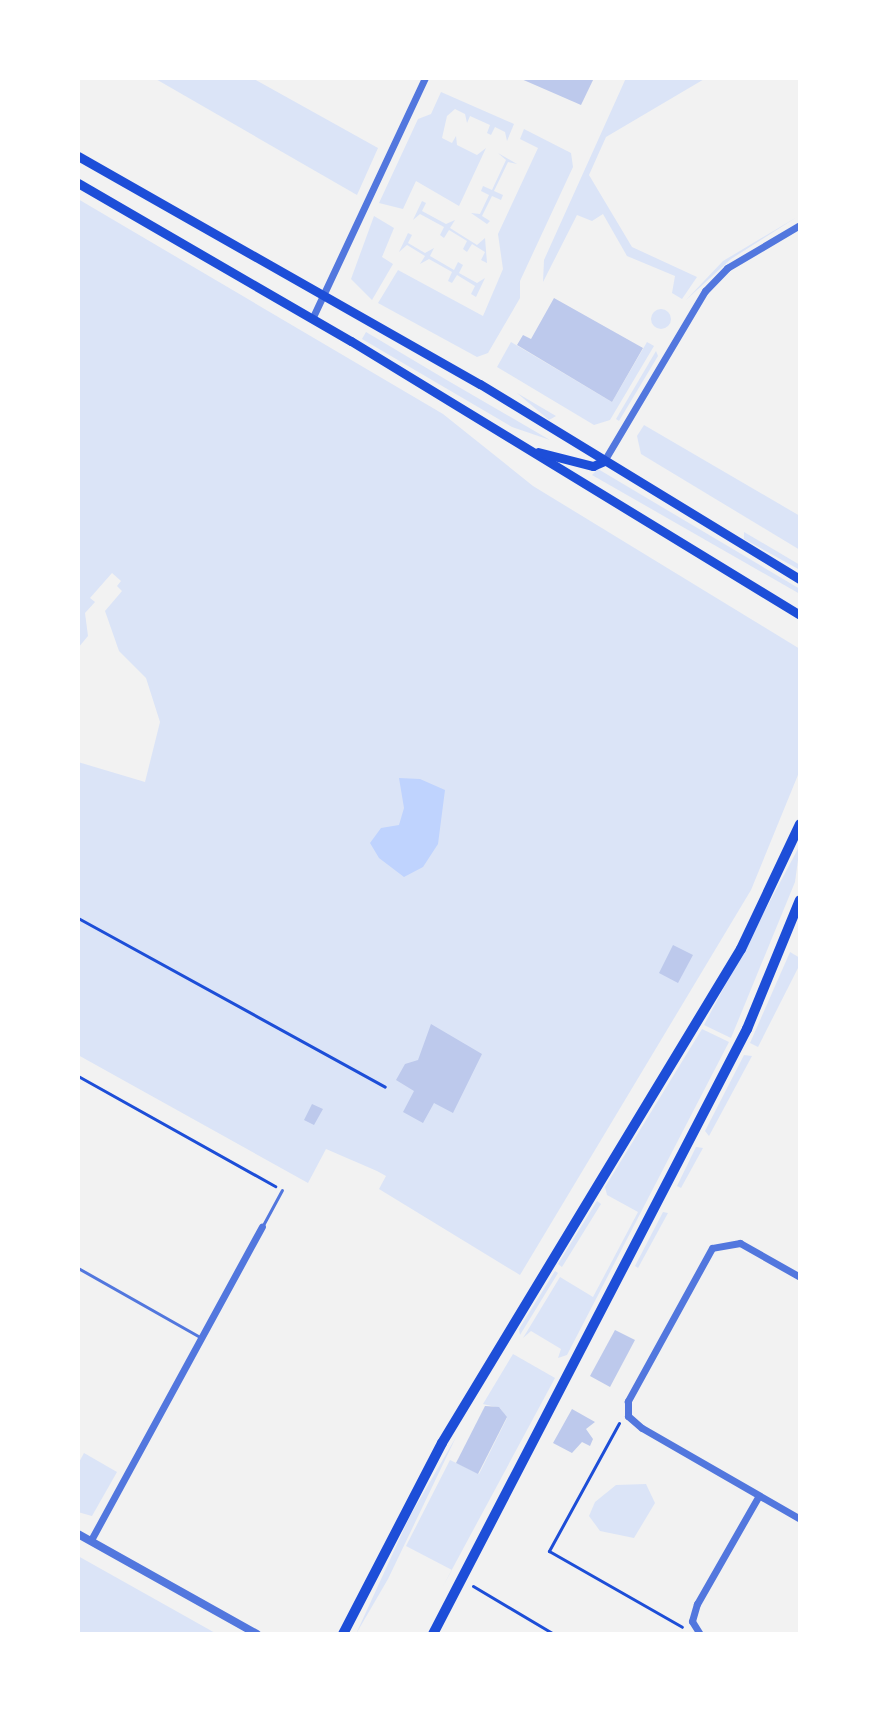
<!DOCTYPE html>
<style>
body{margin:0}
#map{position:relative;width:878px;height:1712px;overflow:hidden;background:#f2f2f2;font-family:"Asap Condensed",sans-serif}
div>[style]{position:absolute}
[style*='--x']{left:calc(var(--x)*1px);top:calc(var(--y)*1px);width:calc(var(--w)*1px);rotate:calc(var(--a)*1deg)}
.green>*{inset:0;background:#dbe4f7}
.round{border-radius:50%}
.water>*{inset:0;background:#bfd3fe}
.building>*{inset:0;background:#bdc9ec}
.path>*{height:3px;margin:-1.5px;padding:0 1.5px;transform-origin:1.5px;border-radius:1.5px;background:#1d4ed8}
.service>*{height:3px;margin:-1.5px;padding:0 1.5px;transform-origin:1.5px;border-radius:1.5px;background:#5277de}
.minor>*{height:7px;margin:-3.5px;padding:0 3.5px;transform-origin:3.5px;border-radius:3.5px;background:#5277de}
.tertiary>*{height:8px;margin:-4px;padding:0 4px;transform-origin:4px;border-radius:4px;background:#5277de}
.secondary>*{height:9px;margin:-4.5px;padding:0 4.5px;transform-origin:4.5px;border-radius:4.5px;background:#1d4ed8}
.primary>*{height:10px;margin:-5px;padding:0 5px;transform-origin:5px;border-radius:5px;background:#1d4ed8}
span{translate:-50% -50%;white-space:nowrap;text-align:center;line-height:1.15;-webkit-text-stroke:6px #fff;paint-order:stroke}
.frame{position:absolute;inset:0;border:80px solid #fff;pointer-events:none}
</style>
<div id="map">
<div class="green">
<div style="clip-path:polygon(154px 78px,252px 78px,378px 148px,357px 195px)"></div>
<div style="clip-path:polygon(626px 78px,706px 78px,606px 137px,589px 175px,632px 247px,697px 277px,682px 299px,672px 293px,675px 276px,627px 256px,603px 214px,592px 221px,577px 215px,543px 282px,544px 260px)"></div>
<div style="clip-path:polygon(441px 92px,514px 124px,507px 141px,505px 132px,495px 127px,491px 135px,487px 133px,490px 125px,470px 116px,467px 123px,465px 114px,455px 109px,447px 116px,442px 138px,452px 143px,456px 136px,457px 145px,477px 155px,486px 148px,459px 206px,416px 181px,403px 209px,379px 203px,418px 119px,431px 114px)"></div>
<div style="clip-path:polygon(524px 129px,571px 153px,573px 167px,520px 281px,520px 298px,488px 353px,477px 357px,378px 303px,398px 270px,483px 316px,503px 269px,498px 234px,538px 148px,520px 139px)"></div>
<div style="clip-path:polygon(498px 153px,517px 164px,508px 162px,494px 191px,503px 195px,501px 200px,492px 196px,482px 216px,490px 221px,487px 224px,471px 213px,480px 214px,489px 195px,481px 191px,483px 186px,492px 190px,506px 160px)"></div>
<div style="clip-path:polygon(78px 199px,443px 414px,533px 486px,800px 649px,800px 770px,751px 890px,520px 1275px,379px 1189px,386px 1176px,377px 1171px,326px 1149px,308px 1183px,78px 1055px,78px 762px,145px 782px,160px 722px,146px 678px,119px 651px,105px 611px,122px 591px,117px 586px,121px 581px,112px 573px,90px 598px,95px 602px,85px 613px,88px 636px,78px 648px)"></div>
<div style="clip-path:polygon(422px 201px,426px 203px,422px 211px,446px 224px,455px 220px,450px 228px,477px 245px,485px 238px,487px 263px,481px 260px,485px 252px,472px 244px,467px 252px,463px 249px,467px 241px,449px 230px,444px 238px,440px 235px,444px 227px,420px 214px,413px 220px)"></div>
<div style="clip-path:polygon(374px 216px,394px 228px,382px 257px,393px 264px,372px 300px,351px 279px)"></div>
<div style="clip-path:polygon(797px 217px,731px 259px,686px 300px,723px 261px)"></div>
<div style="clip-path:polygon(408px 233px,412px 235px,408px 243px,425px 253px,434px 248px,430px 256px,454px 270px,458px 262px,463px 265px,459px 273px,477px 283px,485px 278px,476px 297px,471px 294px,475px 286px,457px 275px,452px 283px,448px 281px,452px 272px,429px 259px,420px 264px,425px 256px,407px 245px,399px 252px)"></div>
<div class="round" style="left:651px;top:309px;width:20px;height:20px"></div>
<div style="clip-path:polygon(366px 332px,445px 379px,550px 440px,512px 427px,362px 339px)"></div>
<div style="clip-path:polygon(511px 342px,612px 402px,647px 342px,654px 346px,610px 420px,594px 425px,497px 367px)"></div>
<div style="clip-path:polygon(656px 351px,658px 356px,619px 421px,616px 419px)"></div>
<div style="clip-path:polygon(517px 393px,539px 406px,556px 416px,549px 420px)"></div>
<div style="clip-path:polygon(644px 425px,800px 516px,800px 550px,641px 454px,637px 436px)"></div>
<div style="clip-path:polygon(598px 469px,800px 589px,800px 594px,592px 475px)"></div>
<div style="clip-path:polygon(744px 532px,800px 565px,800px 570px,744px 539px)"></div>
<div style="clip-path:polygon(800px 845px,795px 882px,731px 1038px,704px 1025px)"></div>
<div style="clip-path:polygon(790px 952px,800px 958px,800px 964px,758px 1047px,750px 1043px)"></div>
<div style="clip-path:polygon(702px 1029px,729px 1042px,567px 1355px,558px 1358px,561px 1349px,531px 1331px,523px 1338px,560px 1277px,593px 1297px,638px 1212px,607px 1195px,605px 1187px)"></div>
<div style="clip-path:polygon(744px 1055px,752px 1056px,709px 1136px,705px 1131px)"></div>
<div style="clip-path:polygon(696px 1147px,703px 1148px,681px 1188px,677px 1186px)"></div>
<div style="clip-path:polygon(597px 1201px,601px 1204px,562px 1267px,558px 1264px)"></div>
<div style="clip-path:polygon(663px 1212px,668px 1213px,638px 1268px,635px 1266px)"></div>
<div style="clip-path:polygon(555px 1271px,558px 1273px,520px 1335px,519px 1329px)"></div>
<div style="clip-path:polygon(513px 1354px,555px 1378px,442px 1588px,452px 1570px,406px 1546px,450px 1460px,479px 1474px,507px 1418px,500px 1408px,483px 1404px)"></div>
<div style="clip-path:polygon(456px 1437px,388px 1579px,356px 1634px,409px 1518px)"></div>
<div style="clip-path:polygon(84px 1453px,117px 1472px,92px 1516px,78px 1512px,78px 1464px)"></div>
<div style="clip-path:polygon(646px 1484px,655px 1503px,634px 1538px,600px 1531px,589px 1516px,595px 1502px,616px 1485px)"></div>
<div style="clip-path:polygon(78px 1556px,217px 1634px,78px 1634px)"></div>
</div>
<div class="water">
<div style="clip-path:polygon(399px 778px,420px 779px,445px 790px,438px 844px,423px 867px,404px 877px,379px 858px,370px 843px,381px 828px,399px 825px,404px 808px)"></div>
</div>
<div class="building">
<div style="clip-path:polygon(519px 78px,594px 78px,581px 105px)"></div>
<div style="clip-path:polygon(554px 298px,643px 348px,612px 402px,517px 345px,523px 335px,531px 339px)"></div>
<div style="clip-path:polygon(673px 945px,693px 955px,678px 983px,659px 973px)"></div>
<div style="clip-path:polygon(431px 1024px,482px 1054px,453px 1113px,434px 1103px,423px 1123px,403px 1112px,414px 1091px,396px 1080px,405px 1064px,418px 1060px)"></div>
<div style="clip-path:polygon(312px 1104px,323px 1109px,314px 1125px,304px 1120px)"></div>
<div style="clip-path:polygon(615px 1330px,635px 1340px,610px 1387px,590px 1376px)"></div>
<div style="clip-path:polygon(485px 1406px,499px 1407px,507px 1417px,478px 1474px,456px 1463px)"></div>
<div style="clip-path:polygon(572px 1409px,595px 1422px,586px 1429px,593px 1439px,590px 1446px,582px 1442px,572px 1453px,553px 1443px)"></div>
</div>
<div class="path">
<div style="--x:78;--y:918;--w:350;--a:28.8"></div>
<div style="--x:78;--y:1076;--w:226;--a:29.2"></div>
<div style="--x:619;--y:1423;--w:146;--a:118.7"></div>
<div style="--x:549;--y:1551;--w:153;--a:29.7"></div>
<div style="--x:473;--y:1586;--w:94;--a:30.7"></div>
</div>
<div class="service">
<div style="--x:262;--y:1227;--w:42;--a:-61.6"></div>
<div style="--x:78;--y:1268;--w:140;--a:29.5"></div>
</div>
<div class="minor">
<div style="--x:312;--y:319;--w:266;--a:-64.9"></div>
<div style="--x:604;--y:461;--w:198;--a:-59.3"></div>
<div style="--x:705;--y:291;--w:32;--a:-46"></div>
<div style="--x:727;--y:268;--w:85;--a:-30.5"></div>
<div style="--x:800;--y:1277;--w:69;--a:-150.5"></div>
<div style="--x:740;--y:1243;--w:28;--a:170"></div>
<div style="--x:712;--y:1248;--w:175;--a:118.8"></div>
<div style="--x:628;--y:1401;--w:15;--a:90"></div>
<div style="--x:628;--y:1416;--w:18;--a:41"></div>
<div style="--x:642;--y:1428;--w:182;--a:29.9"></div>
<div style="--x:91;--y:1540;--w:357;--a:-61.4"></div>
<div style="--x:700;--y:1634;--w:15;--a:-122"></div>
<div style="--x:692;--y:1621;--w:18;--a:-74"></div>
<div style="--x:697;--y:1604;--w:123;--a:-60.3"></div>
</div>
<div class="tertiary">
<div style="--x:78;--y:1534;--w:205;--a:29.2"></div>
</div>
<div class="secondary">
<div style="--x:78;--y:156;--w:462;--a:29.6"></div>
<div style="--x:480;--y:384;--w:375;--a:31.4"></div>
<div style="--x:78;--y:183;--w:315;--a:30.1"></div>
<div style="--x:351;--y:341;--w:526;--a:31.39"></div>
<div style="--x:538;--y:452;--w:57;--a:14.3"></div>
<div style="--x:593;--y:466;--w:12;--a:-24"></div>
</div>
<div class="primary">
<div style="--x:343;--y:1634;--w:215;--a:-62.6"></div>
<div style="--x:442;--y:1443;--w:577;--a:-58.82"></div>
<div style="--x:741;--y:949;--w:138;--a:-64.7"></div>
<div style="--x:433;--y:1634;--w:682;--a:-62.57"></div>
<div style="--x:747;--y:1029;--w:139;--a:-67.7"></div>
</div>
<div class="frame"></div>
</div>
